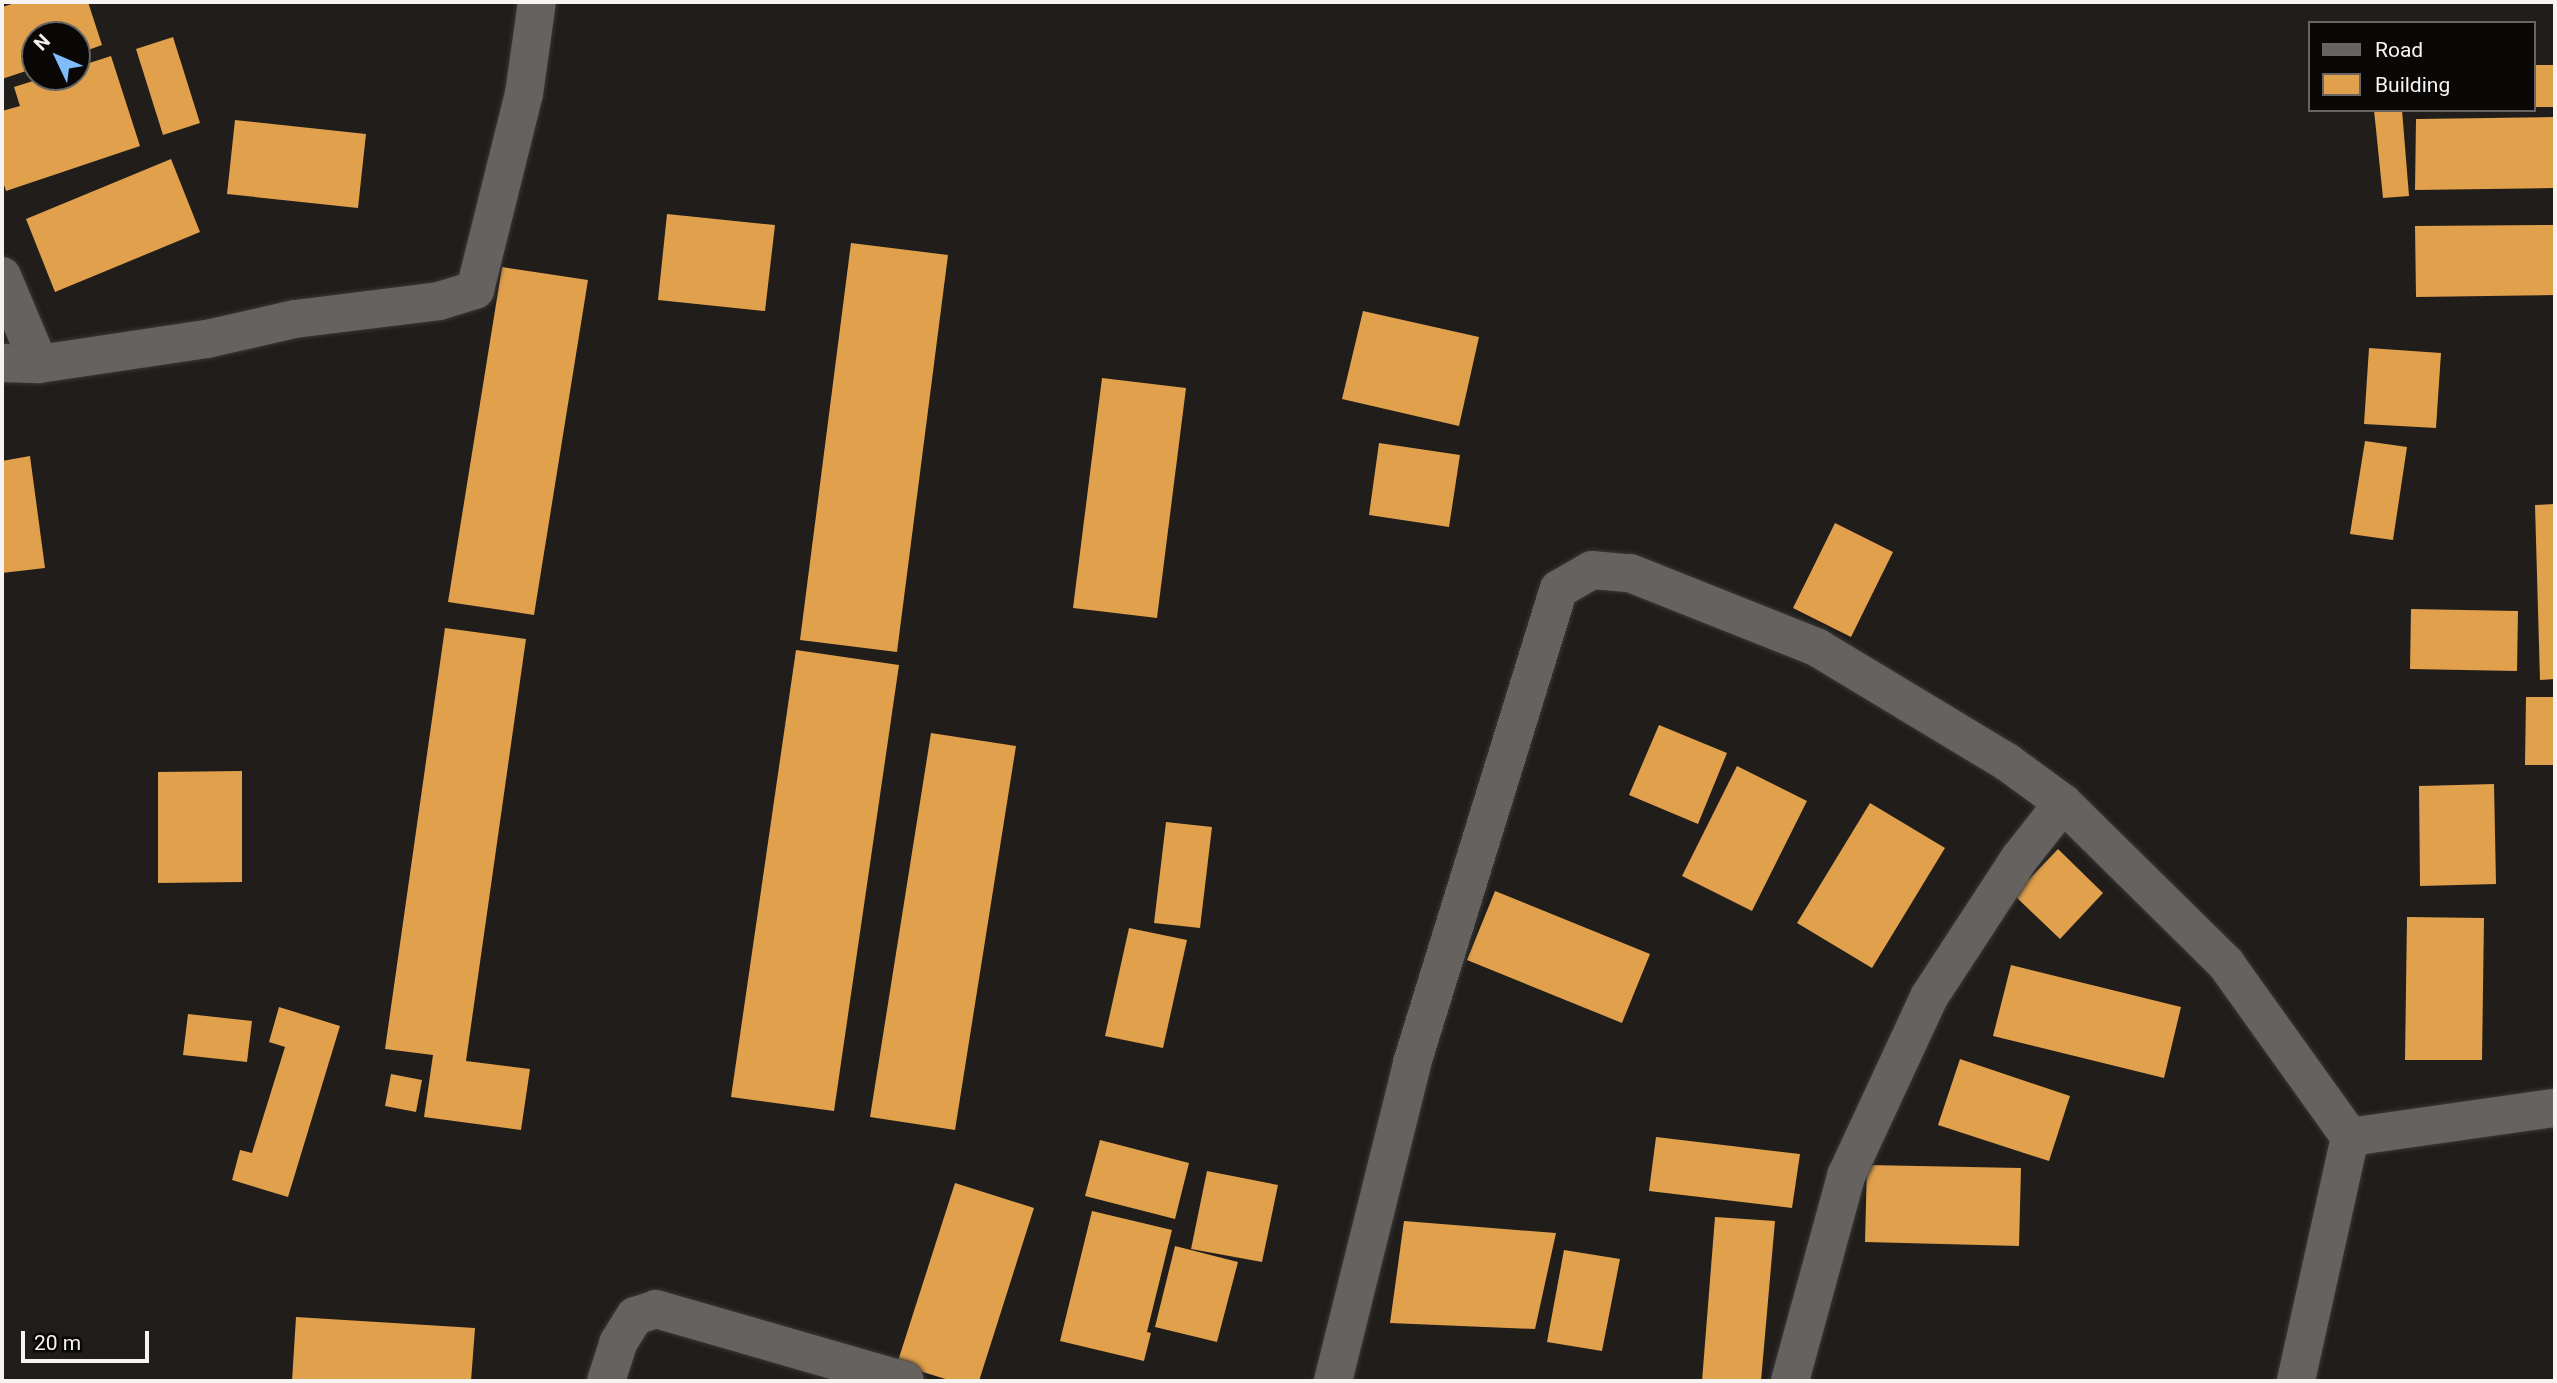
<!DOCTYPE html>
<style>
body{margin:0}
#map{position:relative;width:2557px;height:1383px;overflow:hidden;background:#201d1b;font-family:Roboto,sans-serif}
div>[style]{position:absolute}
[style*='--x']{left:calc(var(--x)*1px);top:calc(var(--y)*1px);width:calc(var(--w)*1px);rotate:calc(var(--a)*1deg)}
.building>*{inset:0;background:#e1a04b}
.roads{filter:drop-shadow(0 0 2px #393735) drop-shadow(0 0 2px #393735)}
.street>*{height:38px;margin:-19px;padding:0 19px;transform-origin:19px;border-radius:19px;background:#65625f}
span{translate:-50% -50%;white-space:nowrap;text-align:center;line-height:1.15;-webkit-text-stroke:7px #090807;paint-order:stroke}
.frame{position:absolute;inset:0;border:4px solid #f6f4f2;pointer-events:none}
.legend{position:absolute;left:2308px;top:21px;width:228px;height:91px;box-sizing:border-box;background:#090807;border:2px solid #686665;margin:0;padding:9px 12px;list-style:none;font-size:21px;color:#f6f4f2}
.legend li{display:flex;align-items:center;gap:14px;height:35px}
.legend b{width:35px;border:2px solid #686665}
.north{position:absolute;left:21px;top:21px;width:70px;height:70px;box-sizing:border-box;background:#090807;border:2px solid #686665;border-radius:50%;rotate:314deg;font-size:19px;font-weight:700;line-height:28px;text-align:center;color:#f6f4f2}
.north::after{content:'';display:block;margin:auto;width:24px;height:32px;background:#81bcfa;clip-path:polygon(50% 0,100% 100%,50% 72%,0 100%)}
.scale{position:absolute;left:21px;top:1331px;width:128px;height:32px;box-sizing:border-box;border:4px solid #f6f4f2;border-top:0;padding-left:9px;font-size:21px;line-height:24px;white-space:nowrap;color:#f6f4f2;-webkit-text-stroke:5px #090807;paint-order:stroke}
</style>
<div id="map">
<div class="building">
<div style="clip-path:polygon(18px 2px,88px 2px,102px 45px,77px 54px,77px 35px,35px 35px,35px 68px,2px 79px,2px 7px)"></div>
<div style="clip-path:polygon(173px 37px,200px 123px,163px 135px,136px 49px)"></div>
<div style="clip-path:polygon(111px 56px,140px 146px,6px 191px,2px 179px,2px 111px,20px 106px,14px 87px,46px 77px,77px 77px,77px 67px)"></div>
<div style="clip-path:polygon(2534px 65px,2555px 65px,2555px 107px,2534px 107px)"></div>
<div style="clip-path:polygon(2374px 110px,2402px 110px,2409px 196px,2383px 198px)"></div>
<div style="clip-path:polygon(2555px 117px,2555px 188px,2415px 190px,2416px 119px)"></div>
<div style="clip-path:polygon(235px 120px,366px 134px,358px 208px,227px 194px)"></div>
<div style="clip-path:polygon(171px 159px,200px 232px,55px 292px,26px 219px)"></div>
<div style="clip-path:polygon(667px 214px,775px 225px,765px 311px,658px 300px)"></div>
<div style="clip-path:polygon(2555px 225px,2555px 295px,2416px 297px,2415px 226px)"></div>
<div style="clip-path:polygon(851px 243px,948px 255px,897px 652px,800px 640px)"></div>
<div style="clip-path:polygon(502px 267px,588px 280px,534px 615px,448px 602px)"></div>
<div style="clip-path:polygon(1363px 311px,1479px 337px,1459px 426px,1342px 399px)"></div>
<div style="clip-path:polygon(2369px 348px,2441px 353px,2436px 428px,2364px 424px)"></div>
<div style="clip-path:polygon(1102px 378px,1186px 388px,1157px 618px,1073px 608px)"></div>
<div style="clip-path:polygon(2365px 441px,2407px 447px,2393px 540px,2350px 534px)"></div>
<div style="clip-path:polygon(1379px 443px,1460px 455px,1449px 527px,1369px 515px)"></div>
<div style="clip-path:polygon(30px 456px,45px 568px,2px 573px,2px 461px)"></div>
<div style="clip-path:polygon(2555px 504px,2555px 679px,2540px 680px,2535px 505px)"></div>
<div style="clip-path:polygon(1835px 523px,1893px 552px,1851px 637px,1793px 608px)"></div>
<div style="clip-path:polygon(2411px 609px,2518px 611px,2517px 671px,2410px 669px)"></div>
<div style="clip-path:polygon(445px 628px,526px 639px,466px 1061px,530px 1069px,521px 1130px,424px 1117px,433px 1055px,385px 1049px)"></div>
<div style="clip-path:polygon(796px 650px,899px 665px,834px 1111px,731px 1097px)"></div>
<div style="clip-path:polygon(2526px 697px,2555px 697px,2555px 765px,2525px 765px)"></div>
<div style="clip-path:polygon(1659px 725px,1727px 753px,1698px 824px,1629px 795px)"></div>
<div style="clip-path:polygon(931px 733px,1016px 746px,955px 1130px,870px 1117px)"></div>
<div style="clip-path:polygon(1737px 766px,1807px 801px,1752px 911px,1682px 876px)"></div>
<div style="clip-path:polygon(242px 771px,242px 882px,158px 883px,158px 772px)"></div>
<div style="clip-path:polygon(2494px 784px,2496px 884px,2420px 886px,2419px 786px)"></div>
<div style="clip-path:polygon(1870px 803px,1945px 848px,1872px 968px,1797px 923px)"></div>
<div style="clip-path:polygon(1166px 822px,1212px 827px,1200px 928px,1154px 923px)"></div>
<div style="clip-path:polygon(2058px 849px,2103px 893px,2060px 939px,2014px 895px)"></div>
<div style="clip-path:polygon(1495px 891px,1650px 954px,1622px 1023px,1467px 960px)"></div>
<div style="clip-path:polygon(2407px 917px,2484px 918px,2482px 1060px,2405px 1060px)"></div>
<div style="clip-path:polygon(1129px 928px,1187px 940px,1163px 1048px,1105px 1036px)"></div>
<div style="clip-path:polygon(2011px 965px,2181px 1007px,2164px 1078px,1993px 1036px)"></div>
<div style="clip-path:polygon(279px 1007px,340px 1026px,288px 1197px,232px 1180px,240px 1150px,252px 1153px,285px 1047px,269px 1042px)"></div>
<div style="clip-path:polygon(188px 1014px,252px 1021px,247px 1062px,183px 1055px)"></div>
<div style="clip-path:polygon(1960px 1059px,2070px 1096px,2049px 1161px,1938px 1125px)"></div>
<div style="clip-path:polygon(391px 1074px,422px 1080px,416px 1112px,385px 1106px)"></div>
<div style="clip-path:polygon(1656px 1137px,1800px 1154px,1792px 1208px,1649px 1191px)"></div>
<div style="clip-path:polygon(1100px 1140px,1189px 1163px,1175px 1219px,1085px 1196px)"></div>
<div style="clip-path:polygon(1867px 1165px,2021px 1168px,2019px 1246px,1865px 1242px)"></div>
<div style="clip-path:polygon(1207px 1171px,1278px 1185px,1262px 1262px,1191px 1249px)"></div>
<div style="clip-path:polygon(955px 1183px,1034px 1208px,979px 1381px,952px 1381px,897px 1364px)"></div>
<div style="clip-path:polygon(1092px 1211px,1172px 1230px,1147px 1332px,1151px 1333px,1144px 1361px,1060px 1341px)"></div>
<div style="clip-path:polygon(1715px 1217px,1775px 1221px,1761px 1381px,1702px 1381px)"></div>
<div style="clip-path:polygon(1404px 1221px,1556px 1233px,1535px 1329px,1390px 1323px)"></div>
<div style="clip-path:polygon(1175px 1246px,1238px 1262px,1217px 1342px,1155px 1327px)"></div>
<div style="clip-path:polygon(1564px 1250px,1620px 1259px,1602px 1351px,1547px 1342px)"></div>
<div style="clip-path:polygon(296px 1317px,475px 1328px,471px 1381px,292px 1381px)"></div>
</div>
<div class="roads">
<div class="street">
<div style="--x:2;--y:276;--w:95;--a:67.2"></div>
<div style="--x:2;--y:363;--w:37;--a:2"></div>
<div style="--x:39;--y:364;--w:170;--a:-8.5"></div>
<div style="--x:207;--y:339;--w:90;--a:-12.8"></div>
<div style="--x:295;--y:319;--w:145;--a:-7.1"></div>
<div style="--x:439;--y:301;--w:38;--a:-17"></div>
<div style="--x:475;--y:290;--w:202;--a:-76"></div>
<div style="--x:524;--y:94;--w:93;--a:-82"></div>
<div style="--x:2350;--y:1137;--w:207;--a:-8.1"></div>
<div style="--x:606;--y:1381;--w:40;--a:-72"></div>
<div style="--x:618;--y:1343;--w:32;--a:-58"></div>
<div style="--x:635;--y:1316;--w:22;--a:-18"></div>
<div style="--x:656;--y:1309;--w:259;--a:16.1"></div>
<div style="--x:1333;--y:1381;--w:328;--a:-76"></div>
<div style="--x:1412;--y:1063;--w:496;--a:-72.8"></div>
<div style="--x:1559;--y:589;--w:38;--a:-30"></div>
<div style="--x:1592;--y:570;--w:38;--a:5"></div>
<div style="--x:1630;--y:573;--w:202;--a:21.7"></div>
<div style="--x:1818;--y:648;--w:221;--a:31.1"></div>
<div style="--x:2007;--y:762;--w:69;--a:36.2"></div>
<div style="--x:2063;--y:803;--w:229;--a:44.6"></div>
<div style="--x:2226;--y:964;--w:213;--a:54.4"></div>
<div style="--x:2350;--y:1137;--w:250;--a:102.5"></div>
<div style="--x:1790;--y:1381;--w:213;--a:-74.7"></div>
<div style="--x:1846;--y:1176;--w:197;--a:-65.1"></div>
<div style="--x:1929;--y:997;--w:165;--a:-56.9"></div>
<div style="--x:2019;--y:859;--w:71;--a:-51.8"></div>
</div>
</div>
<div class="frame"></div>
<ul class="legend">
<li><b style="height:9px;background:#65625f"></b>Road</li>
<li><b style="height:19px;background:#e1a04b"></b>Building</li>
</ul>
<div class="north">N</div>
<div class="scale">20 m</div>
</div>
